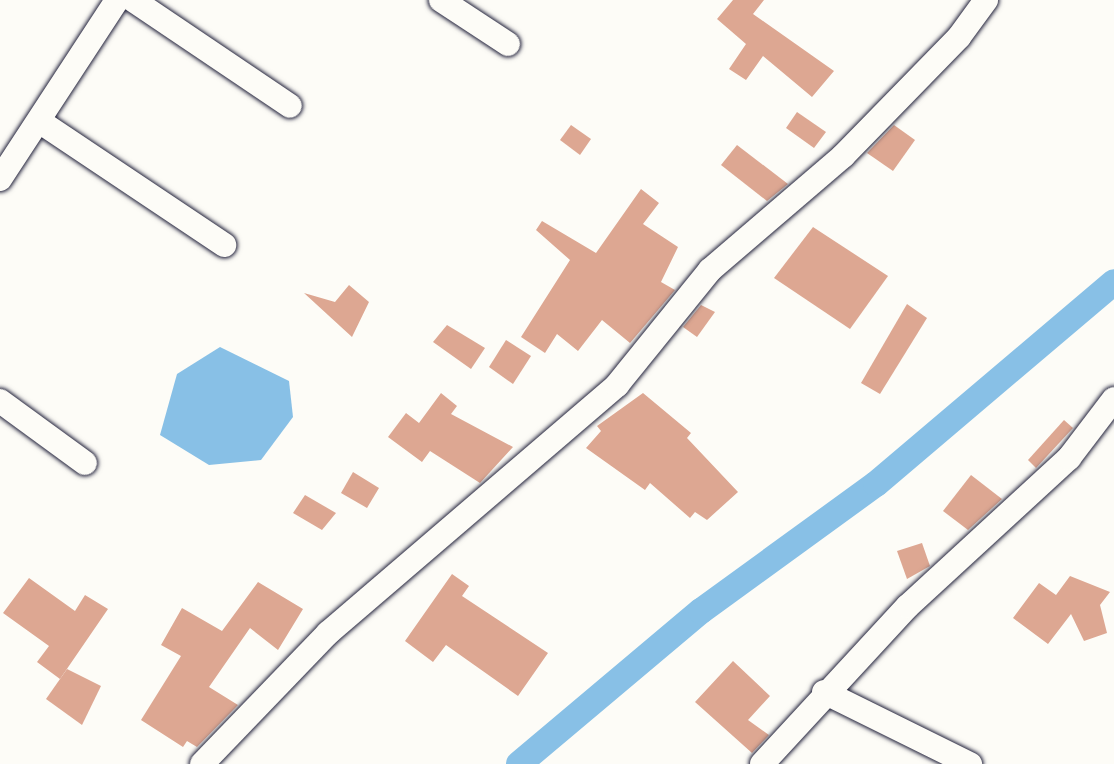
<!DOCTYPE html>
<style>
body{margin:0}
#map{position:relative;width:1114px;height:764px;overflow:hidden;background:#fdfcf7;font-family:"Shantell Sans",sans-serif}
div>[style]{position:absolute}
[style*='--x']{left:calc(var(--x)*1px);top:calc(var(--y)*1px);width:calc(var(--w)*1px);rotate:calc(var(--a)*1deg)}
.water>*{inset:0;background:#88c0e6}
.canal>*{height:26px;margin:-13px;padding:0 13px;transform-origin:13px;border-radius:13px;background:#88c0e6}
.building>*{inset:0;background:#dda792}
.roads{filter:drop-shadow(0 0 2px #22223b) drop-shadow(0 0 2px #22223b)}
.minor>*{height:24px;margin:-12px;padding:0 12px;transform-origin:12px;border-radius:12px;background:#fdfcf7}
span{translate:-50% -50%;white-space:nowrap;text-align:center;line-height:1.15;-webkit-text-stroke:5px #fdfcf7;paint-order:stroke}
</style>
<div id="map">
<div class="water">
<div style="clip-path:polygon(220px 347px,289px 381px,293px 417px,261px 460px,209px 465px,160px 435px,177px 374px)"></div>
</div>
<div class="canal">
<div style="--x:519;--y:764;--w:238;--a:-40.1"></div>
<div style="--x:701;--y:611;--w:216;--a:-36"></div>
<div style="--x:876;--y:484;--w:312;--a:-40.3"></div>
</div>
<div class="building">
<div style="clip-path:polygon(733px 0,764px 0,753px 14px,834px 71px,812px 97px,763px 56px,746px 80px,729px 69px,746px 44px,717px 19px)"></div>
<div style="clip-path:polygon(797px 112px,826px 132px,814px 148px,786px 128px)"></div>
<div style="clip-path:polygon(571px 125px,591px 139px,580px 155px,560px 140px)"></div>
<div style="clip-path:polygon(894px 125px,915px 140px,893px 171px,867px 153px)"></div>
<div style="clip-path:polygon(737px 145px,788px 184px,767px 201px,721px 165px)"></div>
<div style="clip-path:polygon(641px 189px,659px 203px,643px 224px,678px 247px,661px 282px,675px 290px,630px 343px,602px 320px,578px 351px,557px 334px,545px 353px,521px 337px,570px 260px,536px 230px,542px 221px,596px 253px)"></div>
<div style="clip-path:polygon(813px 227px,888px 276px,850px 329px,774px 278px)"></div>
<div style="clip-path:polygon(349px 285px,369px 302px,352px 337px,304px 293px,335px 302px)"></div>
<div style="clip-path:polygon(907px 304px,927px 318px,880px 394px,861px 383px)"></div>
<div style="clip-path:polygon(701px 305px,715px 312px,697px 337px,683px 327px)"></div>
<div style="clip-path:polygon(447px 325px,485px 348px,471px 369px,433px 342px)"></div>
<div style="clip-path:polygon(506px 340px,531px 356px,513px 384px,489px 367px)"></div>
<div style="clip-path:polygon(441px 393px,457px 406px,451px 414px,513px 447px,480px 483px,430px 451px,422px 462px,388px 437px,406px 413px,419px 423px)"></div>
<div style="clip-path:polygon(643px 393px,691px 433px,687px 438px,738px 492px,707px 520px,695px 512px,690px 518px,650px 483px,645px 490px,586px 448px,601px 431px,597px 426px)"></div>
<div style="clip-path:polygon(1064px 420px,1073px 428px,1036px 468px,1028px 460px)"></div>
<div style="clip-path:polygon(353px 472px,379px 488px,367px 508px,341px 493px)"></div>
<div style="clip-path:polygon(971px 475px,1002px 499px,968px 530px,943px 511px)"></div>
<div style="clip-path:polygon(305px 495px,336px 513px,322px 530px,293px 513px)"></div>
<div style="clip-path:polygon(922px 543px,930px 566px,907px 579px,897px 551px)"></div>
<div style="clip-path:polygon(452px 574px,469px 586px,462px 596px,548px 653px,518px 696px,446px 645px,433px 662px,405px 641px)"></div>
<div style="clip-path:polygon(1070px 576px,1110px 592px,1100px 605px,1107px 633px,1084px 641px,1071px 614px,1048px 644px,1013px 618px,1039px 583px,1056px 595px)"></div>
<div style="clip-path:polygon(29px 578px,75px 611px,85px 595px,108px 609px,60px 679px,37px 662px,49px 646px,3px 613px)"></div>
<div style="clip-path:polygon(258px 582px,303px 609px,278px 650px,250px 628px,209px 687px,238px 705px,197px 747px,187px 741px,183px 747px,141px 720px,181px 656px,161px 645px,182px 608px,222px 631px)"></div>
<div style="clip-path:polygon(733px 661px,770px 696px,748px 720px,769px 735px,752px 753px,695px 702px)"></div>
<div style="clip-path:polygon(67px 669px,101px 686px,82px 725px,46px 699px)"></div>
</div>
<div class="roads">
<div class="minor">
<div style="--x:133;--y:0;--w:189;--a:34"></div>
<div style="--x:441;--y:0;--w:80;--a:33.3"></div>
<div style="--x:39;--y:121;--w:223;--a:33.8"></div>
<div style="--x:0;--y:179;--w:214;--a:-56.8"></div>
<div style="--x:0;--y:401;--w:105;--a:36.1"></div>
<div style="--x:824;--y:692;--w:163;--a:26.3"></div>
<div style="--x:202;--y:764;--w:182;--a:-46.1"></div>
<div style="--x:328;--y:633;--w:381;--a:-40.6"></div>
<div style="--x:617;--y:385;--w:148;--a:-51"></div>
<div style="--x:710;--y:270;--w:175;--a:-40.6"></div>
<div style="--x:843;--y:156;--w:166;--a:-45.7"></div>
<div style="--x:959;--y:37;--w:46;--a:-53.9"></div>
<div style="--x:762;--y:764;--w:215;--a:-47.3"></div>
<div style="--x:908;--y:606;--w:219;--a:-42.6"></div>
<div style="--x:1069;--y:458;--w:74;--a:-52.7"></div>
</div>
</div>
</div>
